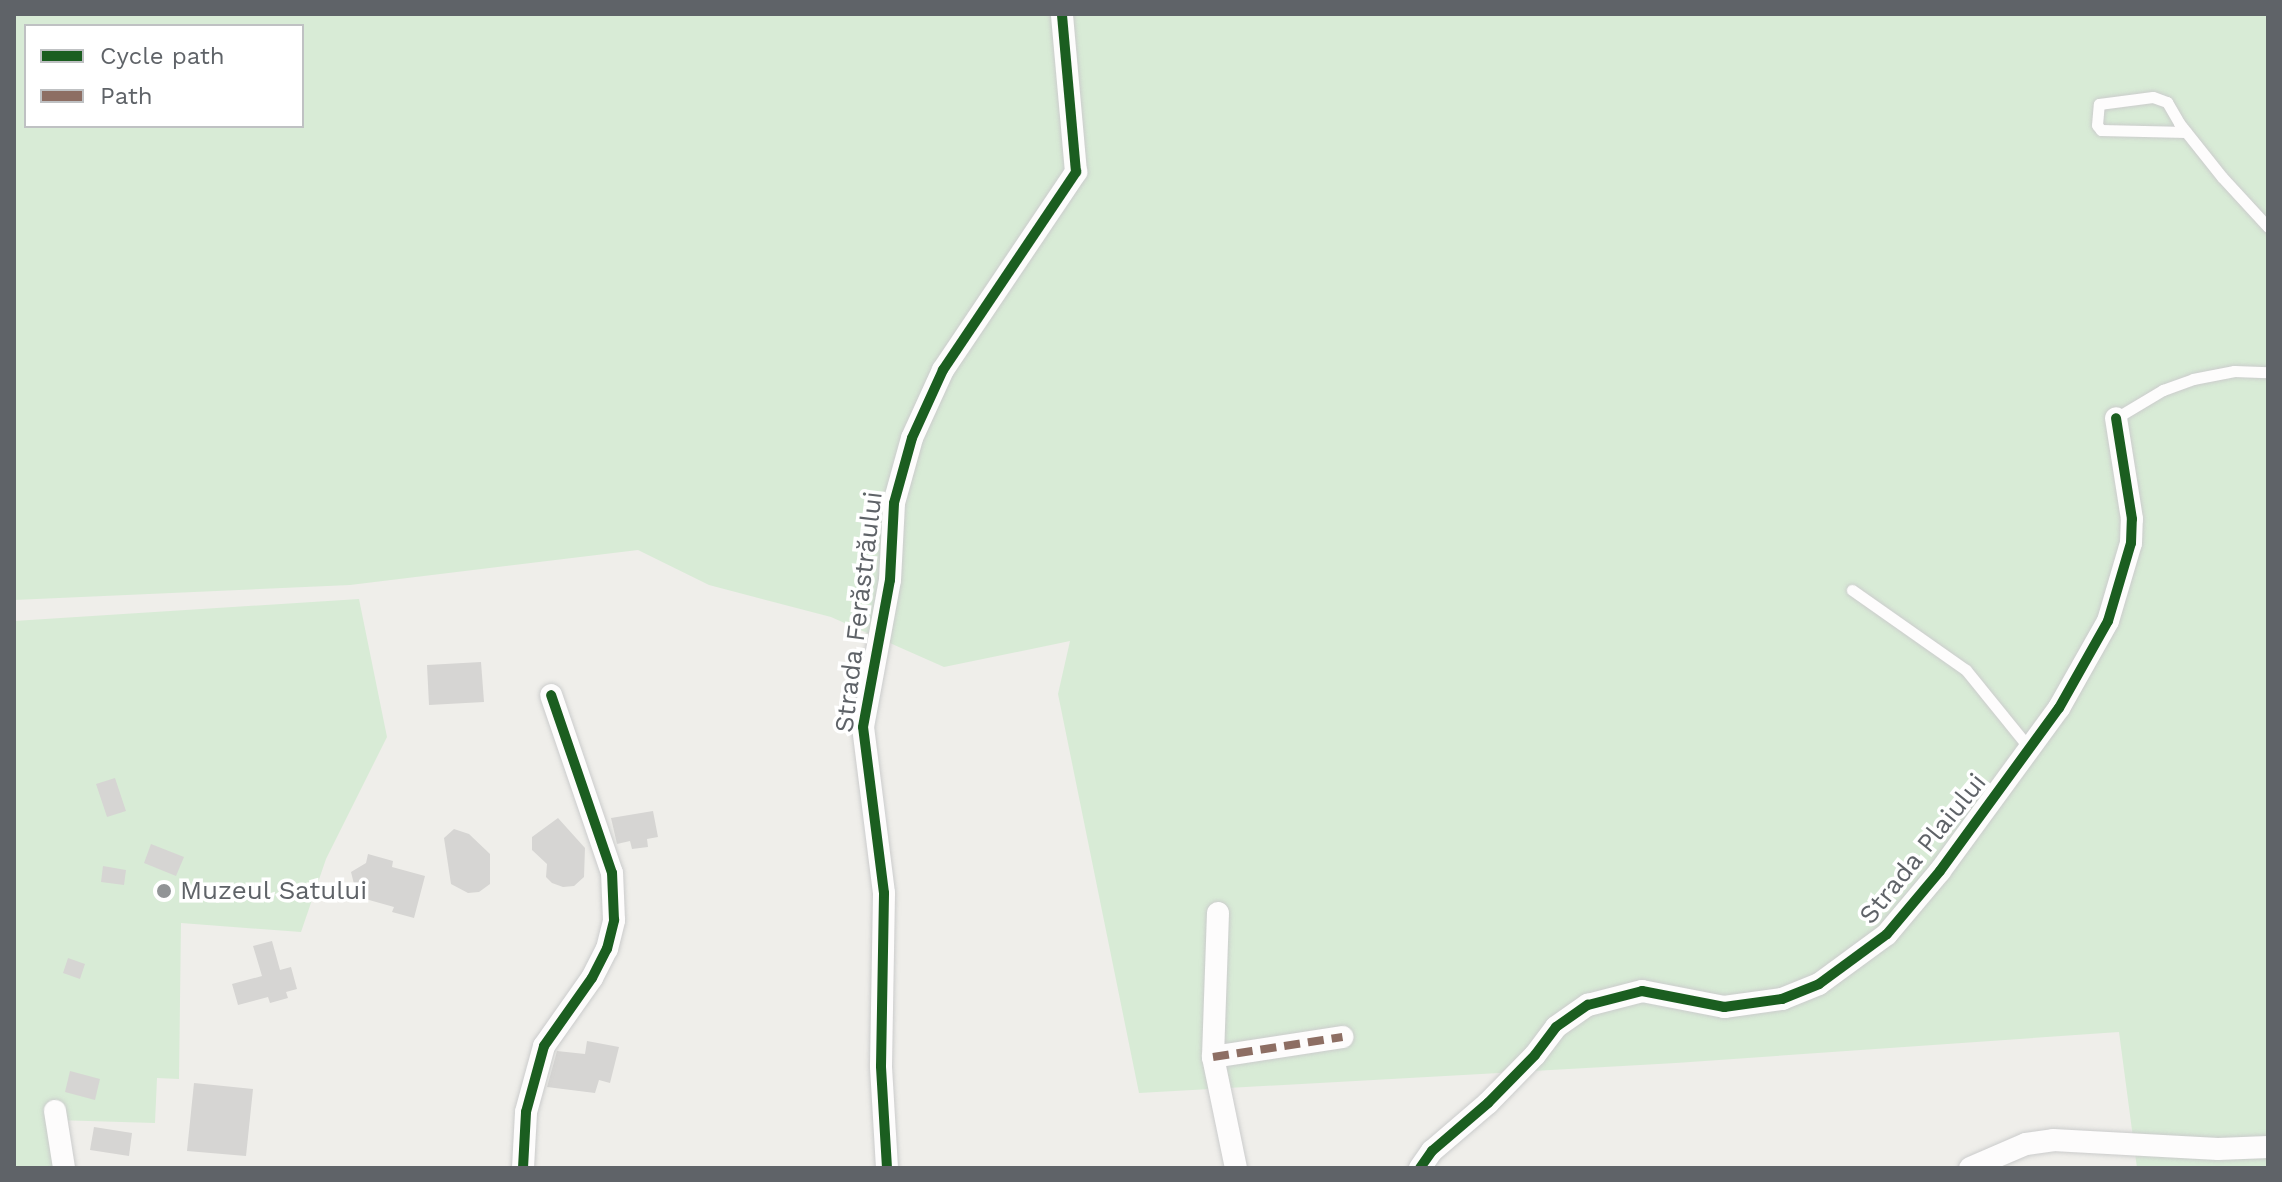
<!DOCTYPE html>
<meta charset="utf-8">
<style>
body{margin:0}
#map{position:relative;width:2282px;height:1182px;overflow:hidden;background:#efeeea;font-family:"Work Sans",sans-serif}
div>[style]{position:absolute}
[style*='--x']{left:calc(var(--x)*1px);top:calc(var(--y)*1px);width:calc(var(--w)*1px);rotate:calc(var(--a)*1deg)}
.green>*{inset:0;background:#d8ebd6}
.building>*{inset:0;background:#d6d5d3}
.roads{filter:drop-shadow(0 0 2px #cbcccc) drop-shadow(0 0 2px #cbcccc)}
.lane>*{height:11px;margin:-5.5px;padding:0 5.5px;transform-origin:5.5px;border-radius:5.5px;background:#fdfcfc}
.street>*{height:22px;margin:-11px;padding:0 11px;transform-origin:11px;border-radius:11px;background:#fdfcfc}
.quiet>*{height:8px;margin-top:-4px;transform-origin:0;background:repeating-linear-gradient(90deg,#8d6e63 0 16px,transparent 0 24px)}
.cycleway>*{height:10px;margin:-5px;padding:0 5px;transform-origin:5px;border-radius:5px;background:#1b5e20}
.dots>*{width:22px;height:22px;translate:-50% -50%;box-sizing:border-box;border:4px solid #fff;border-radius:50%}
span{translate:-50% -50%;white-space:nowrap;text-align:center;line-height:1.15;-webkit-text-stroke:7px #fff;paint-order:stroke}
.street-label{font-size:26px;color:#5f6368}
.poi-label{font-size:26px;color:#5f6368}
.left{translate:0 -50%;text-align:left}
.frame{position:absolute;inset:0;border:16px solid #5f6368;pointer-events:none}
.legend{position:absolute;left:24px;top:24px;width:280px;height:104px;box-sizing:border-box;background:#fff;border:2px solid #bfc1c3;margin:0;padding:10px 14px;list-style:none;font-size:24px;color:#5f6368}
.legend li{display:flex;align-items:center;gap:16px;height:40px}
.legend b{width:40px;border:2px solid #bfc1c3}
</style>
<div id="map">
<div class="green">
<div style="clip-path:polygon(evenodd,14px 14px,2268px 14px,2268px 1168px,2137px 1168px,2119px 1032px,1676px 1063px,1139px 1093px,1058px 694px,1070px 641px,944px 667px,831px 617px,709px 585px,638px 550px,350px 585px,14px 600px,14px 14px,26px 26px,302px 26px,302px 126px,26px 126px,26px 26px)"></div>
<div style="clip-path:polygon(359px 599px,387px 737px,326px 859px,301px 932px,181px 923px,179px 1079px,157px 1078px,155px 1123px,55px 1120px,56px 1168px,14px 1168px,14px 621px)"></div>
</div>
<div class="building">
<div style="clip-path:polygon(481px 662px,484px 702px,429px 705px,427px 665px)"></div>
<div style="clip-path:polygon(115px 778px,126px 811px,107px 817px,96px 784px)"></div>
<div style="clip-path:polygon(653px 811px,658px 837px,647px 839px,648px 847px,632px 849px,630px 841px,617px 844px,611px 818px)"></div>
<div style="clip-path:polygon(558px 818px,585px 848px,584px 877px,574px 886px,563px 887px,552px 883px,546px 877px,547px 864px,532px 850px,532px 837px)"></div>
<div style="clip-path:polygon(454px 829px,469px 834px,490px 854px,490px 884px,479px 892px,468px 893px,451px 884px,444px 838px)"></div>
<div style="clip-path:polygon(151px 844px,184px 857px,176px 876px,144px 863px)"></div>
<div style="clip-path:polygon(368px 854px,393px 861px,392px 867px,425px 876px,414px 918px,392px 912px,394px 907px,362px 898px,356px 892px,351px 872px,366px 863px)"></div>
<div style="clip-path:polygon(103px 866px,126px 870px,124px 885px,101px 882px)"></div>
<div style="clip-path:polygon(272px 941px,280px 970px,291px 967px,297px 989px,286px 992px,288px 998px,270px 1003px,268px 997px,238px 1005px,232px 984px,262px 976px,253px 946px)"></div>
<div style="clip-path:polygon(68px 958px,85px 964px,80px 979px,63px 973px)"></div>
<div style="clip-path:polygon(587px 1041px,619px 1047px,610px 1083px,599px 1080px,595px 1093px,547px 1087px,557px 1051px,585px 1054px)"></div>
<div style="clip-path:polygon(70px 1071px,100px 1079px,95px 1100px,65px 1092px)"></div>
<div style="clip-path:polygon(194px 1083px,253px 1089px,246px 1156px,187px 1151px)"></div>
<div style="clip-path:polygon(94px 1127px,132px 1133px,129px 1156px,90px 1150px)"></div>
</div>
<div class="roads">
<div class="lane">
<div style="--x:2186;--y:132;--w:85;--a:-178.7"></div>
<div style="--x:2101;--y:130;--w:6;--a:-129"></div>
<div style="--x:2097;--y:125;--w:21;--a:-85"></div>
<div style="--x:2099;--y:104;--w:54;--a:-7.4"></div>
<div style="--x:2153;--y:97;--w:15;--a:20"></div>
<div style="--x:2167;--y:102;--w:24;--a:60"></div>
<div style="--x:2179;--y:123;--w:69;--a:51.5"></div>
<div style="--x:2222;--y:177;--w:68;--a:47.4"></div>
<div style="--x:2116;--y:418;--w:55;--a:-30.8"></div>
<div style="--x:2163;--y:390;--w:32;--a:-20"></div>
<div style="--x:2193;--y:379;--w:42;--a:-11"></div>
<div style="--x:2234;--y:371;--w:34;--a:2"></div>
<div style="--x:1852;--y:590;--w:139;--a:35.1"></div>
<div style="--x:1966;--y:670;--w:102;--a:51"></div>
</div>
<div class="street">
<div style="--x:1218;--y:913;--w:144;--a:92"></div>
<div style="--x:1213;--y:1057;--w:113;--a:78.3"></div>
<div style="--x:1213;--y:1057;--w:131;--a:-8.8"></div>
<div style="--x:55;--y:1111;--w:58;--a:81"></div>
<div style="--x:523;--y:1168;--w:56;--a:-86.9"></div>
<div style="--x:526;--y:1112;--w:68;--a:-74.7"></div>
<div style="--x:544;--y:1046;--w:83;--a:-54.8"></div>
<div style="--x:592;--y:978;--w:33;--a:-63"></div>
<div style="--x:607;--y:949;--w:30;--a:-76"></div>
<div style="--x:614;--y:920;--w:47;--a:-92.4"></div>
<div style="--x:612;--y:873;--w:188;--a:-108.9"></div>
<div style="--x:887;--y:1168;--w:102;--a:-93.4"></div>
<div style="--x:881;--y:1066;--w:173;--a:-89"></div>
<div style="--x:884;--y:893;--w:167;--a:-97.2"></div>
<div style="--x:863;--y:727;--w:149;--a:-79.6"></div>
<div style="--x:890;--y:580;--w:77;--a:-87"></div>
<div style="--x:894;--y:503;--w:67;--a:-74.5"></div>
<div style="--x:912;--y:438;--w:75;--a:-65.5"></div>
<div style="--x:943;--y:370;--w:239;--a:-56.1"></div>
<div style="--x:1076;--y:172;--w:159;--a:-95.1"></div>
<div style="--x:1420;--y:1168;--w:21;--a:-55"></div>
<div style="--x:1432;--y:1151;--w:74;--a:-40.6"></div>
<div style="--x:1488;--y:1103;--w:67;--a:-45.6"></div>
<div style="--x:1535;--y:1055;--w:35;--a:-53"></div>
<div style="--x:1556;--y:1027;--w:39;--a:-35"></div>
<div style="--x:1588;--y:1005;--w:56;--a:-14.5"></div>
<div style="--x:1642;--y:991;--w:84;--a:11"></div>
<div style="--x:1724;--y:1007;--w:59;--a:-7.9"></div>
<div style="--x:1782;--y:999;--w:40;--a:-22"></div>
<div style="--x:1819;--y:984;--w:84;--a:-36.3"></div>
<div style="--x:1887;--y:934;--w:82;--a:-49.9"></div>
<div style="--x:1940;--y:871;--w:202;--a:-53.9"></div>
<div style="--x:2059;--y:708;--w:100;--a:-60.6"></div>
<div style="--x:2108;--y:621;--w:81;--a:-73.6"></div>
<div style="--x:2131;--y:543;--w:24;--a:-88"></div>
<div style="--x:2132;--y:519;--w:102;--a:-99"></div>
<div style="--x:1970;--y:1168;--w:61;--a:-23.2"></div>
<div style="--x:2026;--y:1144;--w:27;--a:-8"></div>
<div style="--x:2053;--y:1140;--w:165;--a:3.1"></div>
<div style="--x:2218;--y:1149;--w:50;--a:-2.3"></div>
</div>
</div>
<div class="quiet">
<div style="--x:1213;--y:1057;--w:131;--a:-8.8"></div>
</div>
<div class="cycleway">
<div style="--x:523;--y:1168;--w:56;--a:-86.9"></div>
<div style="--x:526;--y:1112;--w:68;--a:-74.7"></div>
<div style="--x:544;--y:1046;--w:83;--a:-54.8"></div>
<div style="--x:592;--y:978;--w:33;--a:-63"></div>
<div style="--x:607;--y:949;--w:30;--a:-76"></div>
<div style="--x:614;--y:920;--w:47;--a:-92.4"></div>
<div style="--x:612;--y:873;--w:188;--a:-108.9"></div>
<div style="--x:887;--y:1168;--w:102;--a:-93.4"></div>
<div style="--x:881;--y:1066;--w:173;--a:-89"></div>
<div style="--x:884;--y:893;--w:167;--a:-97.2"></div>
<div style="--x:863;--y:727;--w:149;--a:-79.6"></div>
<div style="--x:890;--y:580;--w:77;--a:-87"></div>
<div style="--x:894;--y:503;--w:67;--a:-74.5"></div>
<div style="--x:912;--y:438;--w:75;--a:-65.5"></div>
<div style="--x:943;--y:370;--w:239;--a:-56.1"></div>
<div style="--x:1076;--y:172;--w:159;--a:-95.1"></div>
<div style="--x:1420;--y:1168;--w:21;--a:-55"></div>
<div style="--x:1432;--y:1151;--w:74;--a:-40.6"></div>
<div style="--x:1488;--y:1103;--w:67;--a:-45.6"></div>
<div style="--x:1535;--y:1055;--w:35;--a:-53"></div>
<div style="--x:1556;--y:1027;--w:39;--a:-35"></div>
<div style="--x:1588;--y:1005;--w:56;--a:-14.5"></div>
<div style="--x:1642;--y:991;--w:84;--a:11"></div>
<div style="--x:1724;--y:1007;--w:59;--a:-7.9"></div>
<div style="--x:1782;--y:999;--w:40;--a:-22"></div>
<div style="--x:1819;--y:984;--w:84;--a:-36.3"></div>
<div style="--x:1887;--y:934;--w:82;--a:-49.9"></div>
<div style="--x:1940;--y:871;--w:202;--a:-53.9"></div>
<div style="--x:2059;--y:708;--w:100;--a:-60.6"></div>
<div style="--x:2108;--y:621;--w:81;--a:-73.6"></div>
<div style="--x:2131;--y:543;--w:24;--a:-88"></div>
<div style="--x:2132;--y:519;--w:102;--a:-99"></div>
</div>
<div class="dots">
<div style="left:164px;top:891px;background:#919496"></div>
</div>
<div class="street-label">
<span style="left:859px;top:612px;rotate:-83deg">Strada Ferăstrăului</span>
<span style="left:1923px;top:849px;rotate:-51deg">Strada Plaiului</span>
</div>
<div class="poi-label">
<span class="left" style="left:180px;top:891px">Muzeul Satului</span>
</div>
<div class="frame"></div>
<ul class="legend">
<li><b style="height:10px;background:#1b5e20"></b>Cycle path</li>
<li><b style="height:10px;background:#8d6e63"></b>Path</li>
</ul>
</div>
